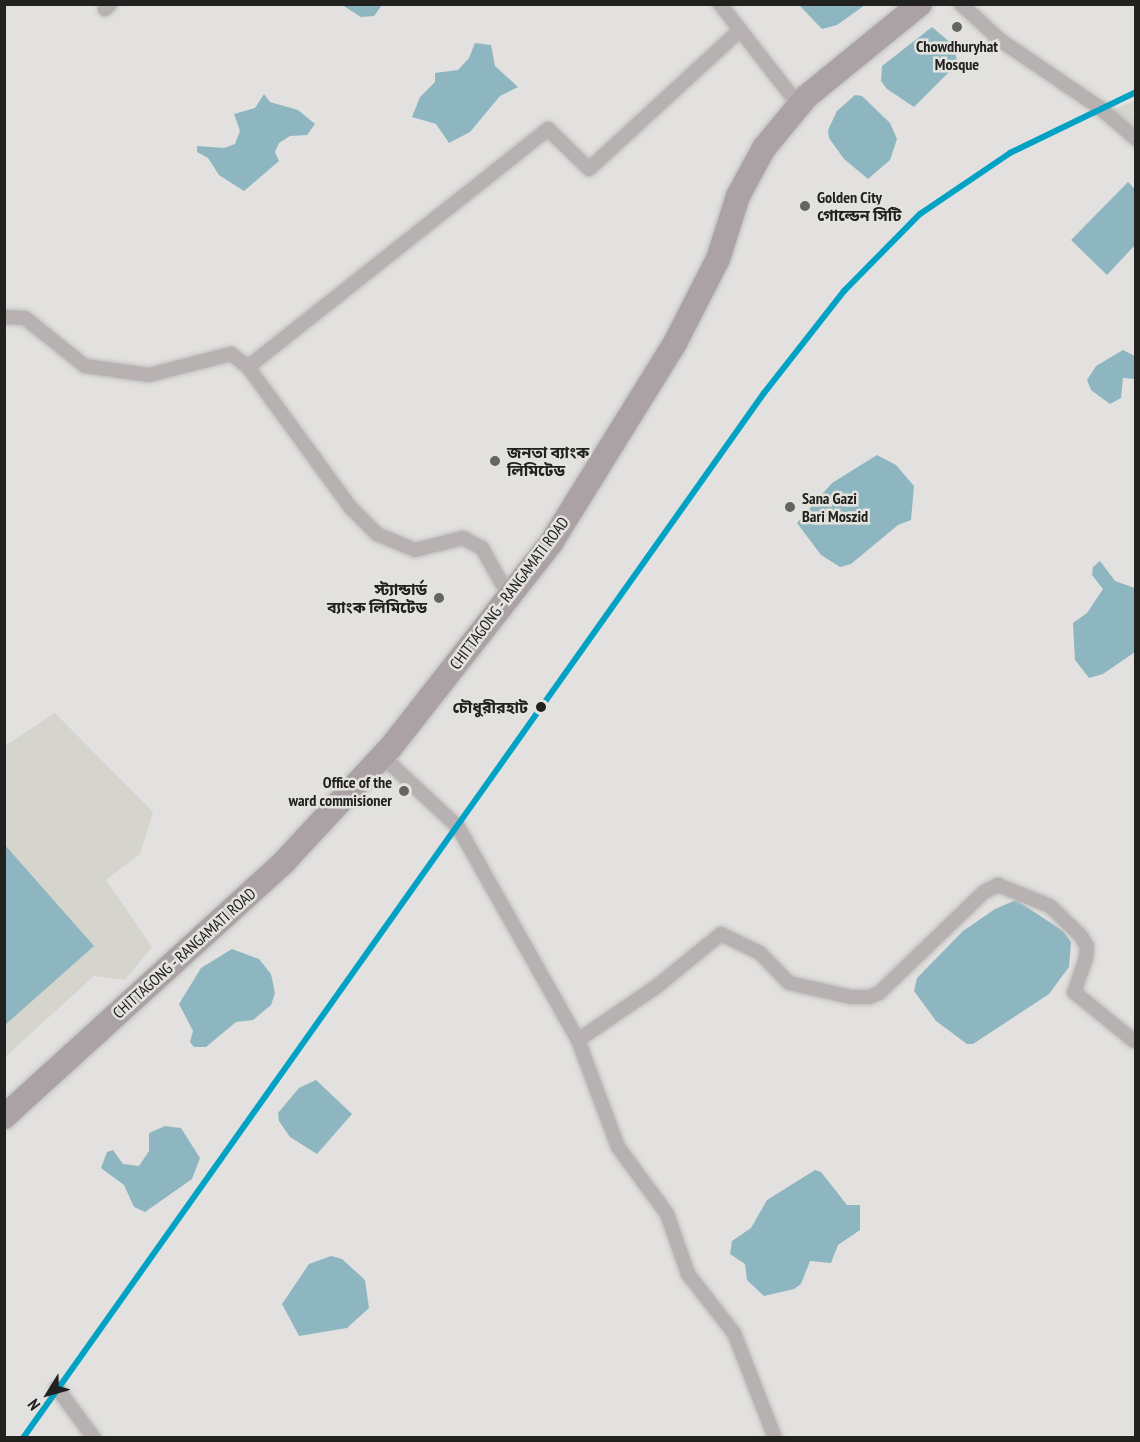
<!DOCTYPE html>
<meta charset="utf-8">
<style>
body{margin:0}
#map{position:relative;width:1140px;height:1442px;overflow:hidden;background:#e2e1df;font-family:"PT Sans Narrow","Noto Sans Bengali",sans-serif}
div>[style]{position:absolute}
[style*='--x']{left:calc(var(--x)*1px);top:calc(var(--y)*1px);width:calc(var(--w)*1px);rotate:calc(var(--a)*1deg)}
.built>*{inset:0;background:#d5d4cd}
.water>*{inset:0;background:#8eb6c0}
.roads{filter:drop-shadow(0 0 2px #bebebd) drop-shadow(0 0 2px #bebebd)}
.minor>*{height:14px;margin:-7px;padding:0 7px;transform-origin:7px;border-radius:7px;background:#b8b1b2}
.trunk>*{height:24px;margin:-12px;padding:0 12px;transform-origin:12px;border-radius:12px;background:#aaa2a4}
.rail-1>*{height:6px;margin:-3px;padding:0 3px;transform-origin:3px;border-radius:3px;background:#02a2c5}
.dots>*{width:16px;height:16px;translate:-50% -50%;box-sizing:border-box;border:3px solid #e3e2de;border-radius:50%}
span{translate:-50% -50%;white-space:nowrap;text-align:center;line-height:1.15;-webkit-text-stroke:5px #e3e2de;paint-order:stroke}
.poi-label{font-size:16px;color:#212120;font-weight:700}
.left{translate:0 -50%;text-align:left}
.right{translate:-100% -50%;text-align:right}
.street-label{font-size:16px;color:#212120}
.stop-label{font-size:16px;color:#212120;font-weight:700}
.frame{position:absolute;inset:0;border:6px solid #212120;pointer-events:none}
.north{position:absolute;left:18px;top:1364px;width:60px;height:60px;-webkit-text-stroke:4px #e3e2de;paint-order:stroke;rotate:233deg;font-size:16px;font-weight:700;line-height:24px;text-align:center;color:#212120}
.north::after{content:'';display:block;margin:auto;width:21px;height:27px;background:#212120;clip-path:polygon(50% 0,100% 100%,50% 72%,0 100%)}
</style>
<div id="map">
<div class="built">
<div style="clip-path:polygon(1135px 101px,1135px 133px,1110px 111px)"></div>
<div style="clip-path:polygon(55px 713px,153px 812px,140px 854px,106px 880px,152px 947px,125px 980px,94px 976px,5px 1057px,5px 746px)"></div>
</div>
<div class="water">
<div style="clip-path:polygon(342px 5px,382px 5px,374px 16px,361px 17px)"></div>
<div style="clip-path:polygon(799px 5px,865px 5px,837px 25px,822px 29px)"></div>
<div style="clip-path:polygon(932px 27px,952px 44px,958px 63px,914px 107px,887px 89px,881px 81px,882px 66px)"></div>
<div style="clip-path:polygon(475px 43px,491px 45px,495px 66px,518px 87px,500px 96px,470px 132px,449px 143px,436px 124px,412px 117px,420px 97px,435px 82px,435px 73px,458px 70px,469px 58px)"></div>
<div style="clip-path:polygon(264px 94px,270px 102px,298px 110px,315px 124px,307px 135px,290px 136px,279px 143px,275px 152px,279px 161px,244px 191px,219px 175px,208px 158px,197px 152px,197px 146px,224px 148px,235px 144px,240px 131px,234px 114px,255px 108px)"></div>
<div style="clip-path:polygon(855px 95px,862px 96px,890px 123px,897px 139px,890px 160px,868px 179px,844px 159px,829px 138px,828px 130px,837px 111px)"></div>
<div style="clip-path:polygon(1128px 182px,1135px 189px,1135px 245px,1107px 275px,1071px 240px)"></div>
<div style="clip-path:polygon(1123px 350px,1135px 356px,1135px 379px,1123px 378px,1121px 398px,1110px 404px,1091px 390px,1087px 380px,1096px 366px)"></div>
<div style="clip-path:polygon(877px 455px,896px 465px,914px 486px,911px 520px,898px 525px,851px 564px,840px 567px,821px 555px,797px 523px,832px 483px)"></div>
<div style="clip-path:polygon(1100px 561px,1115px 581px,1135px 588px,1135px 652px,1103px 674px,1089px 678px,1075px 660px,1073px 623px,1087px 613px,1103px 589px,1092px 575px,1093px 567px)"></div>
<div style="clip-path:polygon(4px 844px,94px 946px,5px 1025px,4px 1025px)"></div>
<div style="clip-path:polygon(1016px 900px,1063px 931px,1071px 942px,1069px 967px,1049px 994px,973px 1044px,967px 1044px,936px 1021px,914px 991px,917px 978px,963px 931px,995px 909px)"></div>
<div style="clip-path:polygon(232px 949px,259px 959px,271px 974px,275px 993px,271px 1005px,253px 1020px,236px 1022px,206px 1047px,194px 1047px,190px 1042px,193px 1031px,179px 1004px,201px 968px)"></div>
<div style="clip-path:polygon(316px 1080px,352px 1114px,317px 1154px,290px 1137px,279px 1121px,278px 1113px,299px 1088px)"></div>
<div style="clip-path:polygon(165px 1126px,181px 1128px,200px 1158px,192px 1179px,145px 1212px,134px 1207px,124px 1185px,101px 1168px,107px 1152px,113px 1150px,123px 1164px,139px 1166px,149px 1151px,149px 1133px)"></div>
<div style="clip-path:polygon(815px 1170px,821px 1172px,847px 1205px,860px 1205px,860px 1230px,838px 1245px,831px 1263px,810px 1261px,801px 1284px,794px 1289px,764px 1296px,747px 1280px,745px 1264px,730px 1254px,732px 1241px,751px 1228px,767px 1200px)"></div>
<div style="clip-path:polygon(331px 1256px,342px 1259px,365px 1280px,369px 1308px,347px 1328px,299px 1336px,282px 1304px,309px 1264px)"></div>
</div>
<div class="roads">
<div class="minor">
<div style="--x:720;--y:4;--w:114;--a:52.1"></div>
<div style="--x:961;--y:4;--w:53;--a:42.7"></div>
<div style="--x:1000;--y:40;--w:121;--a:34.2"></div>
<div style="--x:1100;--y:108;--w:48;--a:40.7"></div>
<div style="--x:105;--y:9;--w:7;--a:-45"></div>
<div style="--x:4;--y:317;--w:21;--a:3"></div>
<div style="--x:25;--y:318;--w:77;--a:38.7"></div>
<div style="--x:85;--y:366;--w:65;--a:8"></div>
<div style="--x:149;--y:375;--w:85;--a:-14.4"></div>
<div style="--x:231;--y:354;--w:21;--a:37"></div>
<div style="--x:248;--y:367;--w:383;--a:-38.4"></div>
<div style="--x:548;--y:129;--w:57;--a:44.3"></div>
<div style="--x:589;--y:169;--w:205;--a:-42.6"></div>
<div style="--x:248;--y:367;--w:175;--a:53.9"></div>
<div style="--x:351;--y:508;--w:37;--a:45"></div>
<div style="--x:377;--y:534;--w:41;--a:22.8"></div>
<div style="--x:415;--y:550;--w:49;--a:-14"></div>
<div style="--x:463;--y:538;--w:21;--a:28"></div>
<div style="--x:482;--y:548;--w:41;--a:60.9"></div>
<div style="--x:382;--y:756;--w:104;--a:43.1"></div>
<div style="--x:458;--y:827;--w:244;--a:60.6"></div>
<div style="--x:578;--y:1040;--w:114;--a:69.5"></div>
<div style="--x:618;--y:1147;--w:83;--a:53.8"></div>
<div style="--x:667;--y:1214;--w:64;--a:70.7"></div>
<div style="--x:688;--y:1274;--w:75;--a:52.1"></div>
<div style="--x:734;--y:1333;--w:113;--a:68.7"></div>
<div style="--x:578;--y:1040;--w:94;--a:-34.2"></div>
<div style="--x:656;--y:987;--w:84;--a:-39.2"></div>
<div style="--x:721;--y:934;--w:43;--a:26"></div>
<div style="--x:760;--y:953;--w:42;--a:46"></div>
<div style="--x:789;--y:983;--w:64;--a:12.7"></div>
<div style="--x:851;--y:997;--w:18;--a:0"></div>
<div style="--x:869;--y:997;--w:11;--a:-22"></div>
<div style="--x:879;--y:993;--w:146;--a:-43.9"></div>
<div style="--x:984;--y:892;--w:16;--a:-27"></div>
<div style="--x:998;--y:885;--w:56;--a:22"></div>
<div style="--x:1050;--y:906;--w:42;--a:44"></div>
<div style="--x:1080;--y:935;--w:13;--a:58"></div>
<div style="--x:1087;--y:946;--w:12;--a:95"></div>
<div style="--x:1086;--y:958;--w:36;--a:109"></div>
<div style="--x:1074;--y:992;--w:77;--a:39.2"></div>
<div style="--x:57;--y:1388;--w:62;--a:53.5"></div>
</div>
<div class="trunk">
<div style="--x:4;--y:1117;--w:379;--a:-42.3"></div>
<div style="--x:284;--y:862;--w:157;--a:-47.1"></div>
<div style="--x:391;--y:747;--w:259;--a:-51.9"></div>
<div style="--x:551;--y:543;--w:235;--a:-58.2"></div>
<div style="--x:675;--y:343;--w:94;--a:-62.9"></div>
<div style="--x:718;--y:259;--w:66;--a:-72.4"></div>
<div style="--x:738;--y:196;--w:55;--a:-61.6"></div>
<div style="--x:764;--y:148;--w:66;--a:-50.5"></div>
<div style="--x:806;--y:97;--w:147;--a:-39.2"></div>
</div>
</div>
<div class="rail-1">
<div style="--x:23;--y:1438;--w:1281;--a:-54.66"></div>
<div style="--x:764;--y:393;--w:130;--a:-51.9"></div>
<div style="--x:844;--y:291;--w:108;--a:-45.4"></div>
<div style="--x:920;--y:214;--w:109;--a:-34.1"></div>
<div style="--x:1010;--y:153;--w:140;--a:-25.8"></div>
</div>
<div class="dots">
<div style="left:957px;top:27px;background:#656463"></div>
<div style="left:805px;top:206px;background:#656463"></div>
<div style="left:495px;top:461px;background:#656463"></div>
<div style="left:790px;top:507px;background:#656463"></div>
<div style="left:439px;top:598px;background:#656463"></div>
<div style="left:541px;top:707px;background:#212120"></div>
<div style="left:404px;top:791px;background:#656463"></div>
</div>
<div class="poi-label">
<span style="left:957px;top:55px">Chowdhuryhat<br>Mosque</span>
<span class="left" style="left:817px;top:206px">Golden City<br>গোল্ডেন সিটি</span>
<span class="left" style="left:507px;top:461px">জনতা ব্যাংক<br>লিমিটেড</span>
<span class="left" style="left:802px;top:507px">Sana Gazi<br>Bari Moszid</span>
<span class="right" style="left:427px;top:598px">স্ট্যান্ডার্ড<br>ব্যাংক লিমিটেড</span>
<span class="right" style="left:392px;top:791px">Office of the<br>ward commisioner</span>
</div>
<div class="street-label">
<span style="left:509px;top:593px;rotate:-53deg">CHITTAGONG - RANGAMATI ROAD</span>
<span style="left:184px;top:953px;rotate:-42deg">CHITTAGONG - RANGAMATI ROAD</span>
</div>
<div class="stop-label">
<span class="right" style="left:528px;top:707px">চৌধুরীরহাট</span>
</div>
<div class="frame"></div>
<div class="north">N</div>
</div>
